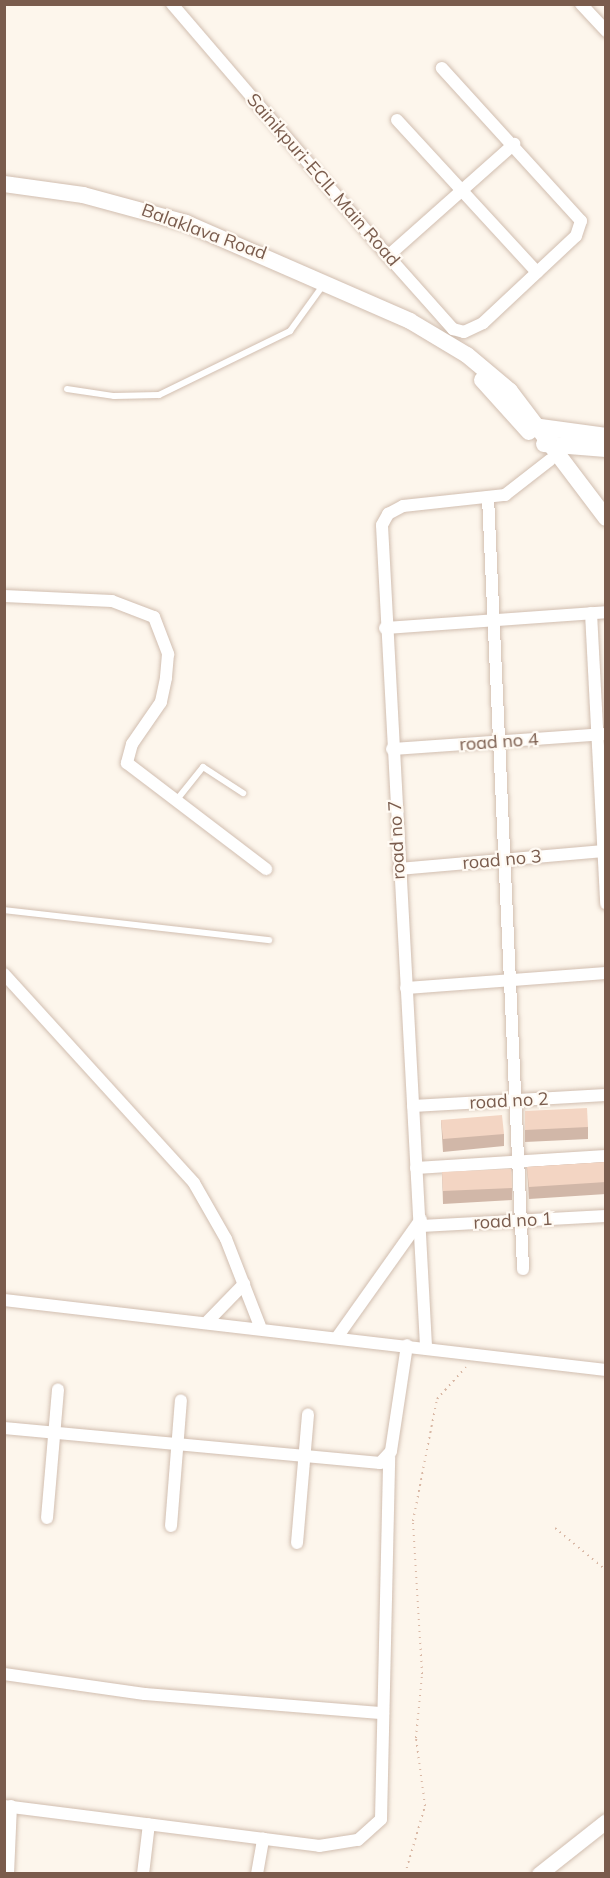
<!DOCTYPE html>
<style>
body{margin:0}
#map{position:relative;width:610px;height:1878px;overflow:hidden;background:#fdf6ec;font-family:Mulish,sans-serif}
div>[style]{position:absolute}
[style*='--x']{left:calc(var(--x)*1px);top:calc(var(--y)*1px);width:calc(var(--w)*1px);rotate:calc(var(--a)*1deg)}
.path>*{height:2px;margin-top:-1px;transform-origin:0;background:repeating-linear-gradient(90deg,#d9b8a5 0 1.5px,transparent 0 6px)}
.roads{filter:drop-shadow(0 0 2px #d1beb0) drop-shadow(0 0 2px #d1beb0)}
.service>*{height:6px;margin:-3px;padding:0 3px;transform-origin:3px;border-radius:3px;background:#fff}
.minor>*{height:12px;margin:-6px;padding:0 6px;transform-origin:6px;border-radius:6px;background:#fff}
.tertiary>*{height:15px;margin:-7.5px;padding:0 7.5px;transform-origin:7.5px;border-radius:7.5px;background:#fff}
.secondary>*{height:16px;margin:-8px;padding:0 8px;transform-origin:8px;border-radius:8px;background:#fff}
.wall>*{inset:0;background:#d1b7a8}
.building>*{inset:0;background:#f3d5c3}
span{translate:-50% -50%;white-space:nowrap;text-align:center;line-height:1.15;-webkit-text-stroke:4.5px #fffaf3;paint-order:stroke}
.street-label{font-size:18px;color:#7a5c4d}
.frame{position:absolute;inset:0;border:6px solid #7a5c4d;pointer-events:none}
</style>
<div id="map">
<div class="path">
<div style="--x:555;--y:1528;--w:66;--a:39.5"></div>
<div style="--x:405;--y:1874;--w:71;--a:-73.6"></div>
<div style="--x:425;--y:1806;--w:69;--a:-97.5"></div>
<div style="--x:416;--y:1738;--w:64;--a:-84.6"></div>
<div style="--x:422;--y:1674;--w:153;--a:-93.4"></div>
<div style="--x:413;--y:1521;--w:124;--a:-78.9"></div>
<div style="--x:437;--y:1399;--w:43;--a:-47.8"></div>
</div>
<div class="roads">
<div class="service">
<div style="--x:67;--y:389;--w:48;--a:8.5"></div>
<div style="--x:114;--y:396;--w:45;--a:-1.3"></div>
<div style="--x:159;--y:395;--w:146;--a:-26"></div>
<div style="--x:290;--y:331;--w:58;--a:-54.1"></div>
<div style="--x:175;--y:802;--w:45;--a:-51.3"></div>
<div style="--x:203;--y:767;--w:48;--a:33"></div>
<div style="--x:4;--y:910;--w:267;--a:6.5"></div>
</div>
<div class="minor">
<div style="--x:172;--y:4;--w:332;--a:49.4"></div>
<div style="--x:388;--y:256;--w:98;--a:48.3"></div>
<div style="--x:453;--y:329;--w:11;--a:15"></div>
<div style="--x:464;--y:332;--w:21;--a:-25"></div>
<div style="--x:483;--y:323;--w:127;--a:-43.1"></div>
<div style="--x:576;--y:236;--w:16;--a:-72"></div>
<div style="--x:581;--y:221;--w:207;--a:-132.3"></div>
<div style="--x:581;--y:4;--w:37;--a:47"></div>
<div style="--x:397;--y:120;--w:207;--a:47.4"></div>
<div style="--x:388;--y:256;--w:169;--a:-41.6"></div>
<div style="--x:488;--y:497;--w:773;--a:87.4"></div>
<div style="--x:4;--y:596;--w:108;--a:2.7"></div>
<div style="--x:112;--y:601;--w:45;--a:20.9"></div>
<div style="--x:154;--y:617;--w:40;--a:69"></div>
<div style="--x:168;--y:654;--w:24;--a:95"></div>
<div style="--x:166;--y:678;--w:25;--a:102"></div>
<div style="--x:161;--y:702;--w:51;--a:124.6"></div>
<div style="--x:132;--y:744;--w:20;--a:105"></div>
<div style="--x:127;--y:763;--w:175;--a:37.3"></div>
<div style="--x:591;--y:613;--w:291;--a:87"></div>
<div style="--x:385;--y:628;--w:222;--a:-4.1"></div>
<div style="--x:392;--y:749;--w:215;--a:-4"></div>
<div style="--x:399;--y:869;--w:208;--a:-5"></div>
<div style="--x:4;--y:974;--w:282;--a:47.7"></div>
<div style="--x:194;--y:1183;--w:64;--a:60.3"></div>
<div style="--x:226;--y:1239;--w:93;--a:68.7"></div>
<div style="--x:406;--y:988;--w:201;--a:-4.3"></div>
<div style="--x:413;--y:1106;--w:193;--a:-3.3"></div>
<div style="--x:416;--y:1168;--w:190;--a:-3.6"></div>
<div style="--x:421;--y:1226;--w:185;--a:-3.1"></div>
<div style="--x:4;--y:1300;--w:606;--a:6.63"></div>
<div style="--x:208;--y:1321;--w:52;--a:-45.8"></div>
<div style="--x:338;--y:1336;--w:143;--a:-54.6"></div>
<div style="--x:426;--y:1346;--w:822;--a:-93.07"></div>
<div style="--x:382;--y:525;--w:13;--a:-61"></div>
<div style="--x:388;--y:514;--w:17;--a:-28"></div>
<div style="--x:403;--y:506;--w:103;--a:-6.2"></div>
<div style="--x:505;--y:495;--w:57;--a:-37.9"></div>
<div style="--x:4;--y:1428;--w:378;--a:5.3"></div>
<div style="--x:380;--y:1463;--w:16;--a:-47"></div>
<div style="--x:391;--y:1451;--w:107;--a:-81.4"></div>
<div style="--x:47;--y:1518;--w:129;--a:-85.1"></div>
<div style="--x:171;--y:1526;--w:126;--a:-85.5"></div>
<div style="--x:297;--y:1543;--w:129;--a:-85.1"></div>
<div style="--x:4;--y:1674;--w:142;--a:8.1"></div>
<div style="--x:145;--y:1694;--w:239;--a:4.6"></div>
<div style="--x:4;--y:1806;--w:318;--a:7.2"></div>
<div style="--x:319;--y:1846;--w:39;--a:-9"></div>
<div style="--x:358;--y:1840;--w:31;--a:-42"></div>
<div style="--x:381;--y:1819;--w:362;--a:-88.7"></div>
<div style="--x:8;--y:1874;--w:68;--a:-87.5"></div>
<div style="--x:143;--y:1874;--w:50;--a:-83.2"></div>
<div style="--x:257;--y:1874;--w:36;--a:-80"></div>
</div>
<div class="tertiary">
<div style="--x:539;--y:1874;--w:85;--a:-38.3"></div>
</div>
<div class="secondary">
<div style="--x:4;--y:184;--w:80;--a:7.9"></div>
<div style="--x:83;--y:195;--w:107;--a:15.2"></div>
<div style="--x:186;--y:223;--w:244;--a:23.6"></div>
<div style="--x:410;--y:321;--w:66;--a:30.8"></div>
<div style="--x:467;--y:355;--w:56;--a:39.9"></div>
<div style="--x:510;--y:391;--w:159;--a:52.9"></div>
<div style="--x:482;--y:380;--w:70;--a:47.9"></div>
<div style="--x:533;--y:426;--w:74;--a:7.8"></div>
<div style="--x:544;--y:444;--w:62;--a:4.6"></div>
</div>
</div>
<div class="wall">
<div style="clip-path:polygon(525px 1111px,588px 1127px,588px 1139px,525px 1142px)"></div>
<div style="clip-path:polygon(441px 1120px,504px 1134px,504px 1146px,443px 1152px)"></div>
<div style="clip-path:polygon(606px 1162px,606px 1194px,529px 1199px,527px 1167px)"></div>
<div style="clip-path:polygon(442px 1172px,512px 1188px,512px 1200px,443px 1204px)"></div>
</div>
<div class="building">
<div style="clip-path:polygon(587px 1108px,588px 1127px,525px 1130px,525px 1111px)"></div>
<div style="clip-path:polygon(502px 1115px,504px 1134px,443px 1139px,441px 1120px)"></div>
<div style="clip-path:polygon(606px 1162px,606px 1182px,529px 1187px,527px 1167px)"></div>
<div style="clip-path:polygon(511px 1169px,512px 1188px,443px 1191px,442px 1172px)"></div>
</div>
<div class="street-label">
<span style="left:323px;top:180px;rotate:49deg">Sainikpuri-ECIL Main Road</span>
<span style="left:204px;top:232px;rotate:20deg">Balaklava Road</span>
<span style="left:499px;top:742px;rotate:-4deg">road no 4</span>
<span style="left:397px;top:840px;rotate:-93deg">road no 7</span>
<span style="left:502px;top:860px;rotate:-5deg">road no 3</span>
<span style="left:509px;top:1101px;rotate:-3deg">road no 2</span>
<span style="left:513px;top:1221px;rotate:-3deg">road no 1</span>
</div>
<div class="frame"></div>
</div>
